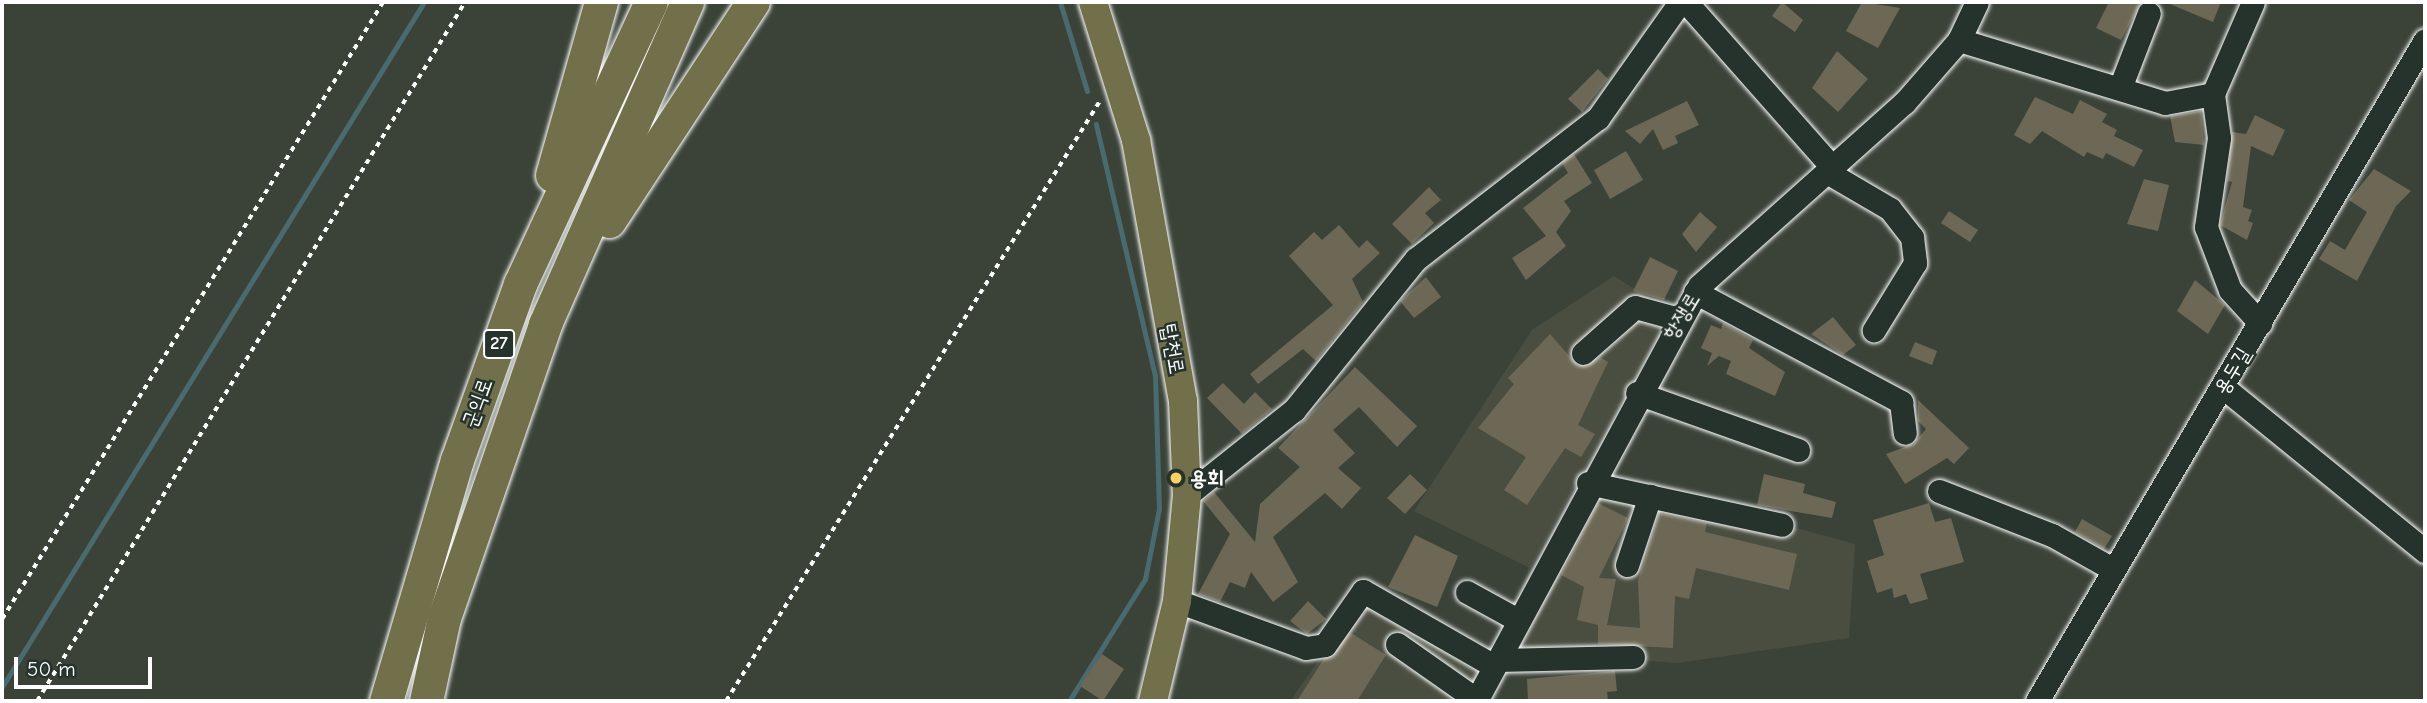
<!DOCTYPE html>
<meta charset="utf-8">
<style>
body{margin:0}
#map{position:relative;width:2427px;height:703px;overflow:hidden;background:#3b4339;font-family:"Comic Neue","Poor Story",sans-serif}
div>[style]{position:absolute}
[style*='--x']{left:calc(var(--x)*1px);top:calc(var(--y)*1px);width:calc(var(--w)*1px);rotate:calc(var(--a)*1deg)}
.built>*{inset:0;background:#4a4e41}
.stream>*{height:5px;margin:-2.5px;padding:0 2.5px;transform-origin:2.5px;border-radius:2.5px;background:#496b70}
.building>*{inset:0;background:#6c6855}
.path>*{height:3.5px;margin-top:-1.75px;transform-origin:0;background:repeating-linear-gradient(90deg,#fff 0 5px,transparent 0 10px)}
.roads{filter:drop-shadow(0 0 2px #fff) drop-shadow(0 0 2px #fff)}
.minor>*{height:23px;margin:-11.5px;padding:0 11.5px;transform-origin:11.5px;border-radius:11.5px;background:#26332d}
.major>*{height:28px;margin:-14px;padding:0 14px;transform-origin:14px;border-radius:14px;background:#71704a}
.highway>*{height:33px;margin:-16.5px;padding:0 16.5px;transform-origin:16.5px;border-radius:16.5px;background:#71704a}
.dots>*{width:19px;height:19px;translate:-50% -50%;box-sizing:border-box;border:4px solid #26332d;border-radius:50%}
span{translate:-50% -50%;white-space:nowrap;text-align:center;line-height:1.15;-webkit-text-stroke:5px #26332d;paint-order:stroke}
.shield-label span{padding:2px 5px;background:#26332d;border:2px solid;border-radius:5px;-webkit-text-stroke-width:0}
.shield-label{font-size:19px;color:#fff;font-weight:700}
.street-label{font-size:21px;color:#fff}
.poi-label{font-size:21px;color:#fff;font-weight:700}
.left{translate:0 -50%;text-align:left}
.frame{position:absolute;inset:0;border:4px solid #fff;pointer-events:none}
.scale{position:absolute;left:14px;top:657px;width:138px;height:32px;box-sizing:border-box;border:4px solid #fff;border-top:0;padding-left:9px;font-size:21px;line-height:24px;white-space:nowrap;color:#fff;-webkit-text-stroke:5px #26332d;paint-order:stroke}
</style>
<div id="map">
<div class="built">
<div style="clip-path:polygon(1614px 276px,1671px 312px,1530px 568px,1414px 511px,1532px 330px)"></div>
<div style="clip-path:polygon(1601px 475px,1855px 544px,1849px 638px,1678px 663px,1511px 651px)"></div>
<div style="clip-path:polygon(1364px 597px,1482px 666px,1465px 701px,1290px 701px)"></div>
</div>
<div class="stream">
<div style="--x:1060;--y:2;--w:93;--a:73.1"></div>
<div style="--x:2;--y:687;--w:805;--a:-58.36"></div>
<div style="--x:1069;--y:701;--w:144;--a:-58.1"></div>
<div style="--x:1145;--y:579;--w:71;--a:-78.7"></div>
<div style="--x:1159;--y:509;--w:133;--a:-91.7"></div>
<div style="--x:1155;--y:376;--w:259;--a:-103.2"></div>
</div>
<div class="building">
<div style="clip-path:polygon(1782px 2px,1803px 20px,1795px 32px,1772px 16px)"></div>
<div style="clip-path:polygon(1862px 2px,1900px 8px,1878px 48px,1846px 31px)"></div>
<div style="clip-path:polygon(2109px 2px,2141px 2px,2121px 40px,2096px 28px)"></div>
<div style="clip-path:polygon(2165px 2px,2221px 2px,2213px 22px)"></div>
<div style="clip-path:polygon(1837px 51px,1868px 79px,1838px 112px,1812px 88px)"></div>
<div style="clip-path:polygon(1598px 69px,1608px 79px,1582px 112px,1568px 99px)"></div>
<div style="clip-path:polygon(2035px 97px,2073px 114px,2080px 100px,2107px 114px,2102px 122px,2117px 130px,2114px 136px,2143px 150px,2134px 167px,2106px 153px,2103px 159px,2087px 152px,2084px 157px,2042px 131px,2030px 144px,2014px 135px)"></div>
<div style="clip-path:polygon(1687px 101px,1699px 125px,1675px 136px,1678px 143px,1663px 150px,1653px 129px,1640px 144px,1625px 131px)"></div>
<div style="clip-path:polygon(2201px 111px,2204px 145px,2175px 142px,2170px 116px)"></div>
<div style="clip-path:polygon(2255px 115px,2285px 130px,2273px 156px,2251px 146px,2243px 207px,2252px 210px,2248px 221px,2253px 223px,2247px 240px,2220px 225px,2232px 182px,2227px 181px,2232px 132px,2246px 134px)"></div>
<div style="clip-path:polygon(1626px 151px,1643px 180px,1610px 199px,1594px 170px)"></div>
<div style="clip-path:polygon(1574px 154px,1592px 183px,1564px 201px,1571px 211px,1556px 232px,1566px 246px,1526px 280px,1512px 258px,1546px 236px,1523px 208px,1568px 173px,1562px 163px)"></div>
<div style="clip-path:polygon(2374px 169px,2411px 191px,2396px 206px,2357px 281px,2319px 259px,2330px 241px,2345px 250px,2367px 212px,2349px 200px)"></div>
<div style="clip-path:polygon(2144px 179px,2169px 185px,2158px 231px,2127px 224px)"></div>
<div style="clip-path:polygon(1429px 187px,1441px 200px,1425px 213px,1434px 223px,1412px 244px,1392px 224px)"></div>
<div style="clip-path:polygon(1949px 211px,1978px 230px,1970px 242px,1941px 223px)"></div>
<div style="clip-path:polygon(1700px 212px,1717px 227px,1696px 252px,1682px 234px)"></div>
<div style="clip-path:polygon(1339px 225px,1359px 248px,1367px 240px,1380px 253px,1352px 279px,1363px 302px,1316px 361px,1303px 349px,1258px 384px,1250px 374px,1333px 305px,1289px 256px,1314px 232px,1322px 240px)"></div>
<div style="clip-path:polygon(1650px 257px,1678px 271px,1664px 300px,1633px 291px)"></div>
<div style="clip-path:polygon(1426px 277px,1441px 297px,1414px 318px,1400px 301px)"></div>
<div style="clip-path:polygon(2195px 280px,2225px 305px,2208px 334px,2177px 311px)"></div>
<div style="clip-path:polygon(1833px 317px,1856px 345px,1843px 355px,1811px 334px)"></div>
<div style="clip-path:polygon(1723px 323px,1753px 340px,1749px 348px,1785px 372px,1775px 396px,1726px 374px,1731px 361px,1719px 356px,1707px 366px,1712px 353px,1701px 348px,1711px 325px,1721px 329px)"></div>
<div style="clip-path:polygon(1550px 334px,1578px 366px,1600px 357px,1608px 362px,1578px 425px,1595px 434px,1581px 457px,1565px 448px,1527px 505px,1504px 490px,1526px 457px,1478px 428px,1514px 384px,1508px 378px)"></div>
<div style="clip-path:polygon(1915px 342px,1937px 351px,1932px 365px,1909px 356px)"></div>
<div style="clip-path:polygon(1355px 367px,1417px 426px,1397px 447px,1359px 407px,1333px 430px,1355px 453px,1338px 468px,1361px 488px,1342px 509px,1325px 493px,1273px 537px,1298px 582px,1273px 602px,1251px 572px,1245px 588px,1230px 582px,1220px 602px,1198px 594px,1230px 534px,1203px 501px,1214px 492px,1255px 542px,1260px 504px,1300px 467px,1278px 448px)"></div>
<div style="clip-path:polygon(1223px 383px,1244px 404px,1255px 392px,1272px 409px,1242px 434px,1207px 398px)"></div>
<div style="clip-path:polygon(1918px 400px,1969px 448px,1954px 464px,1947px 458px,1905px 484px,1886px 454px,1913px 444px,1926px 429px,1918px 421px)"></div>
<div style="clip-path:polygon(1410px 474px,1427px 490px,1405px 514px,1387px 498px)"></div>
<div style="clip-path:polygon(1764px 474px,1805px 484px,1803px 493px,1836px 502px,1832px 518px,1757px 505px)"></div>
<div style="clip-path:polygon(1598px 503px,1628px 518px,1599px 578px,1616px 579px,1607px 625px,1640px 628px,1638px 581px,1659px 513px,1707px 523px,1705px 532px,1797px 554px,1789px 590px,1696px 568px,1689px 599px,1675px 596px,1673px 648px,1598px 644px,1598px 625px,1577px 620px,1584px 587px,1561px 575px)"></div>
<div style="clip-path:polygon(1929px 503px,1935px 522px,1951px 518px,1964px 562px,1920px 574px,1928px 599px,1910px 604px,1906px 594px,1894px 598px,1892px 588px,1877px 593px,1867px 561px,1884px 555px,1873px 520px)"></div>
<div style="clip-path:polygon(2082px 519px,2112px 536px,2104px 549px,2075px 532px)"></div>
<div style="clip-path:polygon(1415px 535px,1458px 556px,1437px 607px,1388px 587px)"></div>
<div style="clip-path:polygon(1308px 601px,1326px 619px,1307px 634px,1290px 621px)"></div>
<div style="clip-path:polygon(1351px 633px,1386px 655px,1357px 701px,1297px 701px,1323px 660px)"></div>
<div style="clip-path:polygon(1102px 654px,1124px 669px,1103px 701px,1080px 686px)"></div>
<div style="clip-path:polygon(1615px 671px,1617px 691px,1607px 692px,1608px 700px,1528px 701px,1527px 679px)"></div>
</div>
<div class="path">
<div style="--x:2;--y:619;--w:725;--a:-58.3"></div>
<div style="--x:37;--y:701;--w:820;--a:-58.52"></div>
<div style="--x:726;--y:701;--w:709;--a:-58.08"></div>
</div>
<div class="roads">
<div class="minor">
<div style="--x:1686;--y:2;--w:220;--a:48.5"></div>
<div style="--x:1959;--y:40;--w:215;--a:17"></div>
<div style="--x:2165;--y:103;--w:49;--a:-10.6"></div>
<div style="--x:2213;--y:94;--w:100;--a:-66.5"></div>
<div style="--x:2120;--y:88;--w:80;--a:-68.9"></div>
<div style="--x:2213;--y:94;--w:44;--a:82.2"></div>
<div style="--x:2219;--y:138;--w:90;--a:98.3"></div>
<div style="--x:2206;--y:227;--w:67;--a:69.1"></div>
<div style="--x:2230;--y:290;--w:45;--a:47.7"></div>
<div style="--x:1827;--y:172;--w:73;--a:30.4"></div>
<div style="--x:1890;--y:209;--w:36;--a:52"></div>
<div style="--x:1912;--y:237;--w:26;--a:83"></div>
<div style="--x:1915;--y:263;--w:79;--a:121.5"></div>
<div style="--x:1695;--y:292;--w:234;--a:28.1"></div>
<div style="--x:1901;--y:402;--w:31;--a:83"></div>
<div style="--x:1583;--y:353;--w:69;--a:-41.5"></div>
<div style="--x:1635;--y:307;--w:46;--a:15.3"></div>
<div style="--x:2223;--y:387;--w:260;--a:39.1"></div>
<div style="--x:1637;--y:393;--w:171;--a:19.5"></div>
<div style="--x:1588;--y:483;--w:198;--a:12.2"></div>
<div style="--x:1939;--y:491;--w:121;--a:21.3"></div>
<div style="--x:2052;--y:535;--w:71;--a:29.4"></div>
<div style="--x:1187;--y:495;--w:137;--a:-38.5"></div>
<div style="--x:1294;--y:410;--w:194;--a:-51.1"></div>
<div style="--x:1416;--y:259;--w:230;--a:-37.8"></div>
<div style="--x:1598;--y:118;--w:142;--a:-54.7"></div>
<div style="--x:1627;--y:565;--w:73;--a:-71.6"></div>
<div style="--x:1467;--y:592;--w:58;--a:28.8"></div>
<div style="--x:1177;--y:601;--w:137;--a:20"></div>
<div style="--x:1306;--y:648;--w:19;--a:-9"></div>
<div style="--x:1325;--y:645;--w:66;--a:-54.9"></div>
<div style="--x:1363;--y:591;--w:151;--a:29.8"></div>
<div style="--x:1397;--y:644;--w:98;--a:35"></div>
<div style="--x:1497;--y:660;--w:136;--a:-1.3"></div>
<div style="--x:1476;--y:701;--w:471;--a:-61.7"></div>
<div style="--x:1699;--y:286;--w:275;--a:-41.8"></div>
<div style="--x:1904;--y:103;--w:84;--a:-48.9"></div>
<div style="--x:1959;--y:40;--w:42;--a:-64.7"></div>
<div style="--x:2037;--y:701;--w:766;--a:-59.59"></div>
</div>
<div class="major">
<div style="--x:1093;--y:2;--w:145;--a:72.7"></div>
<div style="--x:1136;--y:140;--w:265;--a:79.8"></div>
<div style="--x:1183;--y:401;--w:94;--a:87.6"></div>
<div style="--x:1187;--y:495;--w:106;--a:95.4"></div>
<div style="--x:1177;--y:601;--w:103;--a:103.5"></div>
</div>
<div class="highway">
<div style="--x:552;--y:175;--w:180;--a:-74.2"></div>
<div style="--x:609;--y:221;--w:262;--a:-56.7"></div>
<div style="--x:386;--y:701;--w:251;--a:-73.6"></div>
<div style="--x:457;--y:460;--w:187;--a:-70.3"></div>
<div style="--x:520;--y:284;--w:311;--a:-65.1"></div>
<div style="--x:426;--y:701;--w:85;--a:-77.8"></div>
<div style="--x:444;--y:618;--w:311;--a:-71"></div>
<div style="--x:545;--y:324;--w:352;--a:-66.2"></div>
</div>
</div>
<div class="dots">
<div style="left:1176px;top:478px;background:#ffd166"></div>
</div>
<div class="shield-label">
<span style="left:499px;top:344px">27</span>
</div>
<div class="street-label">
<span style="left:1681px;top:316px;rotate:-59deg">항쟁로</span>
<span style="left:1173px;top:349px;rotate:80deg">탑천로</span>
<span style="left:2232px;top:371px;rotate:-59deg">용두길</span>
<span style="left:477px;top:403px;rotate:-70deg">군익로</span>
</div>
<div class="poi-label">
<span class="left" style="left:1190px;top:478px">용회</span>
</div>
<div class="frame"></div>
<div class="scale">50 m</div>
</div>
